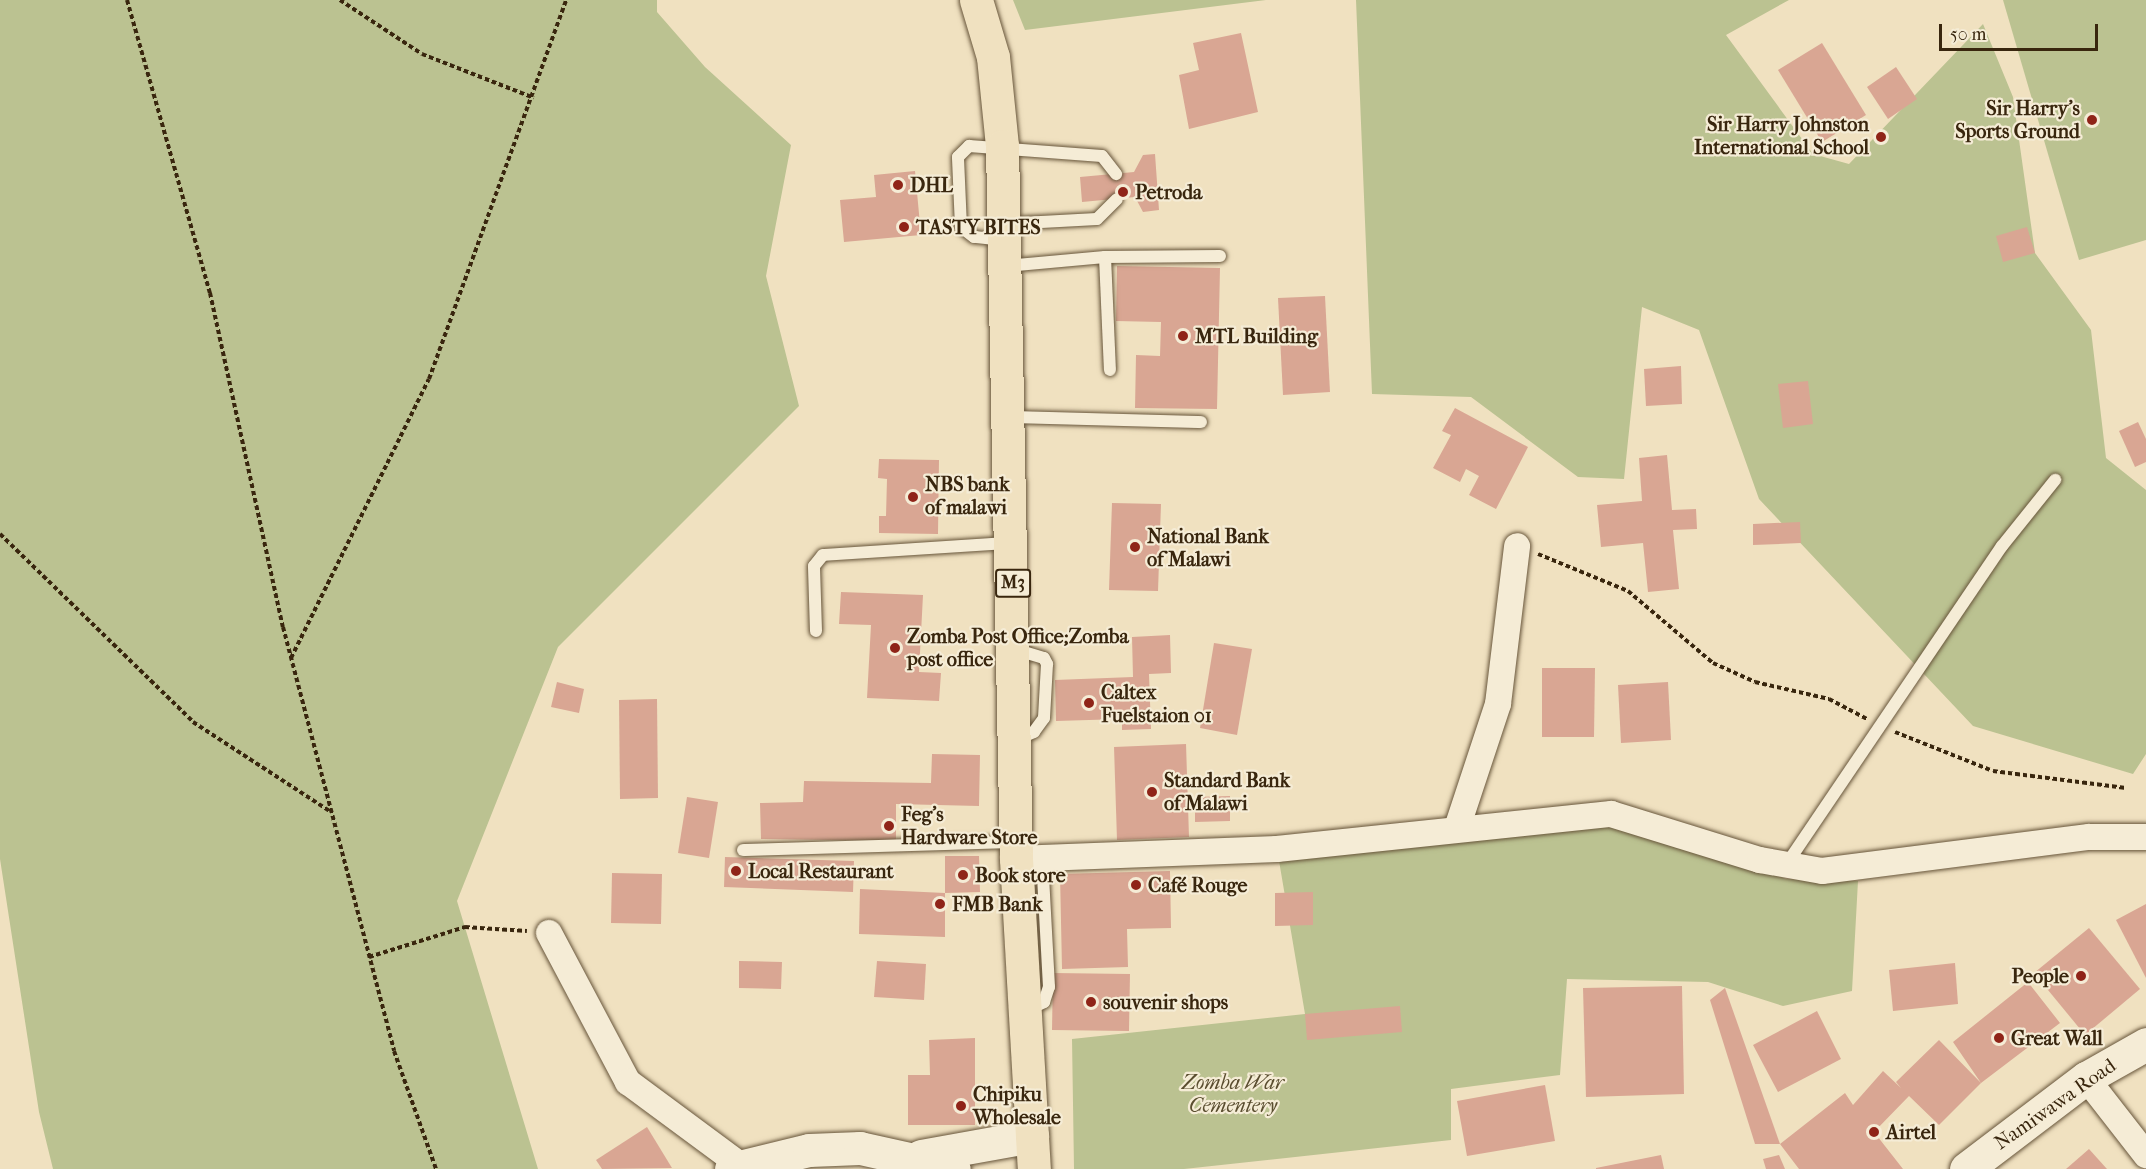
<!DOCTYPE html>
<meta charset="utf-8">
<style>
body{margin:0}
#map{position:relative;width:2146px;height:1169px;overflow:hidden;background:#f0e1c0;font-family:"IM FELL French Canon",serif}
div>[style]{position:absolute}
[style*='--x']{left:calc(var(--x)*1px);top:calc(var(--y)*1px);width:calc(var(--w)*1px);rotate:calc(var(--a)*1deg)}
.green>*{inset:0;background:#bbc291}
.building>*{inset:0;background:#d9a693}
.path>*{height:4px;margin-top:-2px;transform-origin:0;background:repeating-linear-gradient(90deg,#39260e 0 4.5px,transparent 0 7.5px)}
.roads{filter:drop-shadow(0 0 2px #67553a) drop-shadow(0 0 2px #67553a)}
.lane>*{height:12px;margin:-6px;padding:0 6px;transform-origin:6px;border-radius:6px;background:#f5ecd6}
.street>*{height:26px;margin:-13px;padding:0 13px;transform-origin:13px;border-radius:13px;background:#f5ecd6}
.secondary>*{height:33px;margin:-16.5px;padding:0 16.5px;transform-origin:16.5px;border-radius:16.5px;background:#f5ecd6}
.highway>*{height:33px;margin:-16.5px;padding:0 16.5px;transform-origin:16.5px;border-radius:16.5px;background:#f0e1c0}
.dots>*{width:16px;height:16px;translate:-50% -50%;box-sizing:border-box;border:3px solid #f5ecd6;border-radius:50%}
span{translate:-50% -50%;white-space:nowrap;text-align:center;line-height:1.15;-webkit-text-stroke:4.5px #f5ecd6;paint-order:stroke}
.shield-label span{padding:2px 4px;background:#f5ecd6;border:2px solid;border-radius:4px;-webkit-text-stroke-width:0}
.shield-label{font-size:18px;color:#39260e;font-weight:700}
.poi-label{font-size:20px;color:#39260e;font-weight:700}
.right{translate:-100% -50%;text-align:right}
.left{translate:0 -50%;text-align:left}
.park-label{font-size:20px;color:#5a4d2f;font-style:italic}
.street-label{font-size:20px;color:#39260e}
.scale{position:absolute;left:1939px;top:24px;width:159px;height:27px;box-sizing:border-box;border:3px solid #39260e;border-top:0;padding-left:8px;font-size:18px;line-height:21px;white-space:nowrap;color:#39260e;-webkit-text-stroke:4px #f5ecd6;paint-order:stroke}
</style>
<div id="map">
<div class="green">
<div style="clip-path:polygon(0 0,657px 0,657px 12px,705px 67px,791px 145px,766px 276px,799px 406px,558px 647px,457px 901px,538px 1169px,53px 1169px,39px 1112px,0 859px)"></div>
<div style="clip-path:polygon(1013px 0,1266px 0,1025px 30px)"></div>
<div style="clip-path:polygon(1356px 0,1789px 0,1726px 35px,1813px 154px,1849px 164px,1983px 24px,2013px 97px,2035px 253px,2091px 330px,2106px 458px,2146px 490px,2146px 754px,2133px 774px,1973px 726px,1759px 499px,1699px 330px,1642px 307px,1624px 479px,1578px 477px,1471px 397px,1372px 394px)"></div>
<div style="clip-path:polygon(2003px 0,2146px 0,2146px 240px,2079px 260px)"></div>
<div style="clip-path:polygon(1613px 807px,1786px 879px,1858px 881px,1852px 991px,1783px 1006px,1708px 982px,1567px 979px,1560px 1075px,1451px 1089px,1451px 1140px,1184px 1169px,1074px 1169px,1072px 1039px,1305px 1014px,1277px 849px)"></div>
</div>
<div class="building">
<div style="clip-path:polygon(1241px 33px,1258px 112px,1189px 129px,1179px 75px,1199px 70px,1193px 43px)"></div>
<div style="clip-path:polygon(1822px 43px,1866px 115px,1822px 142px,1778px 70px)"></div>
<div style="clip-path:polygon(1896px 67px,1917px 99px,1888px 119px,1867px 87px)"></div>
<div style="clip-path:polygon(1155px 154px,1159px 210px,1143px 212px,1135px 197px,1082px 202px,1080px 177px,1134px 172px,1143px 155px)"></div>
<div style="clip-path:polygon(915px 171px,921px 235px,844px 242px,840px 200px,876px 197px,874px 175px)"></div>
<div style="clip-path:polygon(2027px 227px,2035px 253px,2003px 262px,1996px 236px)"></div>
<div style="clip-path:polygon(1117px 266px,1220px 268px,1217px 409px,1135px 408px,1136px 355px,1160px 356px,1161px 322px,1116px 321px)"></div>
<div style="clip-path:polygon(1325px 296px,1330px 392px,1283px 395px,1278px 298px)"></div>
<div style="clip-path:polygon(1681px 366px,1682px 404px,1646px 406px,1644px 369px)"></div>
<div style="clip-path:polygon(1808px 381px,1813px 424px,1783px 428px,1778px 384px)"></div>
<div style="clip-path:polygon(1455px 408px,1528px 447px,1496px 509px,1469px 495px,1479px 476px,1466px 469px,1460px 482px,1433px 468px,1451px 435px,1442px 431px)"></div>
<div style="clip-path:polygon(2138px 422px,2146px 439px,2146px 462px,2135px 467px,2119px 431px)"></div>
<div style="clip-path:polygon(1667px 455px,1672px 510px,1696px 509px,1697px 529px,1673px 530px,1679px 589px,1648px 592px,1643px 543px,1601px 547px,1597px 505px,1642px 501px,1639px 458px)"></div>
<div style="clip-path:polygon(879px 459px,939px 460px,938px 534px,879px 533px,879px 516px,886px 516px,887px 479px,878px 478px)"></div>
<div style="clip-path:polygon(1112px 503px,1161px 504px,1158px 591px,1109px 590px)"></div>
<div style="clip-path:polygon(1800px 522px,1801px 543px,1753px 545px,1753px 524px)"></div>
<div style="clip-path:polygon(841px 592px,923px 595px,919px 672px,941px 673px,939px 701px,867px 698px,871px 625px,839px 624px)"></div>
<div style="clip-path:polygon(1170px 635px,1171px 673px,1149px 674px,1151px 729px,1122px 730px,1122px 719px,1056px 721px,1055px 680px,1133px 677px,1132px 637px)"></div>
<div style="clip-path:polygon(1214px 643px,1252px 649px,1237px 735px,1200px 728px)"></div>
<div style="clip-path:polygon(1542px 668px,1595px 668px,1594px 737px,1542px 737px)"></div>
<div style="clip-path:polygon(557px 682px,584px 689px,579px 713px,551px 707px)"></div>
<div style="clip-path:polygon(1668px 682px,1671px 740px,1621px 743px,1618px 685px)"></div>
<div style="clip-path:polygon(657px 699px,658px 798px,620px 799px,619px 700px)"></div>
<div style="clip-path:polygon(1186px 744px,1189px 837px,1117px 840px,1114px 747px)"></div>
<div style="clip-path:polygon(932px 754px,980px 755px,979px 806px,896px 804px,896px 841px,761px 839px,760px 803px,803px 802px,804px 781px,931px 783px)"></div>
<div style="clip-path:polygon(1230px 796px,1230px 821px,1195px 822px,1195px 797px)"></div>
<div style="clip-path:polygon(687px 797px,718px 802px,709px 858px,678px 853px)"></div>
<div style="clip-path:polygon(945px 856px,979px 856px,980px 892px,945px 893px)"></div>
<div style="clip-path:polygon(725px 857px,854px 861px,853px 892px,724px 887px)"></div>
<div style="clip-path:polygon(1170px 871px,1171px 928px,1127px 929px,1128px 967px,1062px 969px,1060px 874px)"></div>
<div style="clip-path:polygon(612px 873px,662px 874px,661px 924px,611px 923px)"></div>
<div style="clip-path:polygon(860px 889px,945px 893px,945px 937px,859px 934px)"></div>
<div style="clip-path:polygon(1313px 892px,1313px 925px,1275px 926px,1275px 893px)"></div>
<div style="clip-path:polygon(2146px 904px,2146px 978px,2116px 920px)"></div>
<div style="clip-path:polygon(2089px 928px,2140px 989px,2085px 1035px,2034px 973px)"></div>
<div style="clip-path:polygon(739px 961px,782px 962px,781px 989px,739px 988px)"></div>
<div style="clip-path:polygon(877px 961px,926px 964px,924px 1000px,874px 997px)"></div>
<div style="clip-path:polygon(1955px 963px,1958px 1004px,1893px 1011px,1889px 970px)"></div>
<div style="clip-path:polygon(1053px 973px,1130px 974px,1129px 1031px,1052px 1030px)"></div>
<div style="clip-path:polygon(2028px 982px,2060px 1023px,1981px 1083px,1939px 1125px,1909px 1096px,1874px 1132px,1903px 1169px,1799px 1169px,1780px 1144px,1845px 1093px,1853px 1105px,1883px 1071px,1901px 1088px,1896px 1082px,1939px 1040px,1981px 1083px,1953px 1042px)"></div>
<div style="clip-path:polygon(1682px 986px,1684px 1094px,1586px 1097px,1583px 988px)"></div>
<div style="clip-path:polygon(1725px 988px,1780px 1144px,1755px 1144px,1710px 1000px)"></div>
<div style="clip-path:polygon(1400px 1006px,1402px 1032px,1307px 1040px,1305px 1014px)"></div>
<div style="clip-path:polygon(1817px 1011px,1841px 1059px,1778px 1092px,1753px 1045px)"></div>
<div style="clip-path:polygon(975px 1038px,975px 1125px,908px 1125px,908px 1075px,930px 1075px,929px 1040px)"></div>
<div style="clip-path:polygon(1545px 1085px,1555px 1141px,1467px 1156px,1457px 1101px)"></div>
<div style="clip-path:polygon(647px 1127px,672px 1168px,602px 1169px,596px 1160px)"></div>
<div style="clip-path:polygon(2089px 1149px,2107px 1169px,2066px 1169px)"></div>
<div style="clip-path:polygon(1661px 1155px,1664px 1169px,1596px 1169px,1596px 1168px)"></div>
<div style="clip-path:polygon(1779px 1155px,1785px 1169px,1766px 1169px,1763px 1159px)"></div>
</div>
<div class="path">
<div style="--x:127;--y:0;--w:305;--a:74.2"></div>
<div style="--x:210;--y:293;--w:342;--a:77.7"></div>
<div style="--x:283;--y:627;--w:438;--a:75.3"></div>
<div style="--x:394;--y:1051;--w:125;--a:70.4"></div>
<div style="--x:340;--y:0;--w:98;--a:33.4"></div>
<div style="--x:422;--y:54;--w:120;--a:21.4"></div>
<div style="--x:0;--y:534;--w:269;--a:44.2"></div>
<div style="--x:193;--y:722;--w:165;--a:33.1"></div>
<div style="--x:1538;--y:554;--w:97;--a:22.3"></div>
<div style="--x:1628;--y:591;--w:111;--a:40.3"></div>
<div style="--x:1713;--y:663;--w:46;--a:24.3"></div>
<div style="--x:1755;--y:682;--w:76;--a:12.9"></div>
<div style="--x:1829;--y:699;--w:43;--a:27.8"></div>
<div style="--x:291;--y:658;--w:311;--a:-63.7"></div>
<div style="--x:429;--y:379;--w:403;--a:-70.1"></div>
<div style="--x:1895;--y:732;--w:105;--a:21.7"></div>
<div style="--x:1993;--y:771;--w:134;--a:7.3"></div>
<div style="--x:369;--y:957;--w:101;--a:-17.4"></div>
<div style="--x:465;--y:927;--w:62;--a:3.7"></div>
</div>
<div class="roads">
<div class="lane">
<div style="--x:1004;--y:224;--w:93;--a:-3.1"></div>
<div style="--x:1097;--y:219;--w:28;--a:-45"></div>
<div style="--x:1004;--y:240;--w:30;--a:-174"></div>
<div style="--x:974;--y:237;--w:16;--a:-142"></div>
<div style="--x:961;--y:227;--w:70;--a:-92.5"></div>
<div style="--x:958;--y:157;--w:16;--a:-45"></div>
<div style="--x:969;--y:146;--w:133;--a:4.3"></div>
<div style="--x:1102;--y:156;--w:23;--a:52"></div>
<div style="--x:1105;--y:257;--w:113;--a:87.5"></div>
<div style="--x:1006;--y:266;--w:99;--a:-5.2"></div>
<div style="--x:1105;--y:257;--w:115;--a:-0.5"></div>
<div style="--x:1009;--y:417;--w:192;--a:1.5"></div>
<div style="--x:816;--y:631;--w:65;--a:-91.8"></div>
<div style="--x:814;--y:566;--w:14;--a:-51"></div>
<div style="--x:823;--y:555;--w:186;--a:-3.7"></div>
<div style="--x:1014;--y:649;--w:31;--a:17"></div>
<div style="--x:1044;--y:658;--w:7;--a:63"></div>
<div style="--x:1047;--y:664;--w:54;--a:93.2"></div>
<div style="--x:1044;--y:718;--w:17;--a:126"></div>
<div style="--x:1034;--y:732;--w:21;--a:157"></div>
<div style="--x:743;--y:850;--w:271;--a:-1.7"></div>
<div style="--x:1786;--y:865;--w:385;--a:-55.9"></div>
<div style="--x:2002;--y:546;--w:85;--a:-51.2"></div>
<div style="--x:1027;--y:1010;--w:19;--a:-25"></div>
<div style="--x:1044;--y:1002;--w:16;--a:-72"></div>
<div style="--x:1049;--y:987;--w:128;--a:-93.1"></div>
</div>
<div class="street">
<div style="--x:1457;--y:828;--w:131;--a:-71.7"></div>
<div style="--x:1498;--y:704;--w:159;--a:-83.1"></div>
<div style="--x:1016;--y:859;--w:261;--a:-2.2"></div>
<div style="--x:1277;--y:849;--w:336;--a:-6"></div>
<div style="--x:1611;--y:814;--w:156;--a:17.2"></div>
<div style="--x:1760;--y:860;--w:63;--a:10.1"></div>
<div style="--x:1822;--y:871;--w:269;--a:-7.3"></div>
<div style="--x:2089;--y:837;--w:57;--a:0"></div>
<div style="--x:549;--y:933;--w:169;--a:62.1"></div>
<div style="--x:628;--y:1082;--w:139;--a:36.5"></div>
<div style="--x:2086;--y:1078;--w:98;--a:52.1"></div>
</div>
<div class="secondary">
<div style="--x:921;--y:1156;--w:113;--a:-10.2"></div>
<div style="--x:731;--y:1169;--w:80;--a:-13.7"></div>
<div style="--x:809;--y:1150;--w:51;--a:-2.2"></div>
<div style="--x:860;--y:1148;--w:96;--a:12.6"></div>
<div style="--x:1966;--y:1169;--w:151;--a:-37.2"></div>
<div style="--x:2086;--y:1078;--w:69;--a:-29.5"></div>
</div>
<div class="highway">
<div style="--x:976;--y:0;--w:59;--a:73.4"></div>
<div style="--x:993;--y:57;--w:89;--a:84.2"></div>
<div style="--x:1002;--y:146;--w:713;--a:88.88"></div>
<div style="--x:1016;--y:859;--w:311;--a:86.7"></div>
</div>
</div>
<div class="dots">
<div style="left:2092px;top:120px;background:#8f2418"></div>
<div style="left:1881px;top:137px;background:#8f2418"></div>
<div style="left:898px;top:185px;background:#8f2418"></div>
<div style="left:1123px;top:192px;background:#8f2418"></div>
<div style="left:904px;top:227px;background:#8f2418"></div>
<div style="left:1183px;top:336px;background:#8f2418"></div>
<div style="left:913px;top:497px;background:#8f2418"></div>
<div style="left:1135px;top:547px;background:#8f2418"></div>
<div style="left:895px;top:648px;background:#8f2418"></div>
<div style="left:1089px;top:703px;background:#8f2418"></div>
<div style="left:1152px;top:792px;background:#8f2418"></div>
<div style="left:889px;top:826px;background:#8f2418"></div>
<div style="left:736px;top:871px;background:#8f2418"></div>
<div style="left:963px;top:875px;background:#8f2418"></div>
<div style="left:1136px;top:885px;background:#8f2418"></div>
<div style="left:940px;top:904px;background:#8f2418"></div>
<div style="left:2081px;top:976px;background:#8f2418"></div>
<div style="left:1091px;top:1002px;background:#8f2418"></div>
<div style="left:1999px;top:1038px;background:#8f2418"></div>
<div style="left:961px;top:1106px;background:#8f2418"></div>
<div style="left:1874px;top:1132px;background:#8f2418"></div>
</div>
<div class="shield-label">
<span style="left:1013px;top:583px">M3</span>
</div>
<div class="poi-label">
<span class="right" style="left:2080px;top:120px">Sir Harry's<br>Sports Ground</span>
<span class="right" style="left:1869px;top:136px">Sir Harry Johnston<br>International School</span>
<span class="left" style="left:910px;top:185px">DHL</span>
<span class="left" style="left:1135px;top:192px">Petroda</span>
<span class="left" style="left:916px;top:227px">TASTY BITES</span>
<span class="left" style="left:1195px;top:336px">MTL Building</span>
<span class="left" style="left:925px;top:496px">NBS bank<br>of malawi</span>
<span class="left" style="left:1147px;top:548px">National Bank<br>of Malawi</span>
<span class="left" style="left:907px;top:648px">Zomba Post Office;Zomba<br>post office</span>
<span class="left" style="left:1101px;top:704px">Caltex<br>Fuelstaion 01</span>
<span class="left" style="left:1164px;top:792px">Standard Bank<br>of Malawi</span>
<span class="left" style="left:901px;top:826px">Feg's<br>Hardware Store</span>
<span class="left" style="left:748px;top:871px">Local Restaurant</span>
<span class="left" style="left:975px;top:875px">Book store</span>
<span class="left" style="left:1148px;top:885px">Café Rouge</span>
<span class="left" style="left:952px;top:904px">FMB Bank</span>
<span class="right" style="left:2069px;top:976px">People</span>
<span class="left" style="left:1103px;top:1002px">souvenir shops</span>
<span class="left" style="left:2011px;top:1038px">Great Wall</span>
<span class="left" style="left:973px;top:1106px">Chipiku<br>Wholesale</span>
<span class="left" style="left:1886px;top:1132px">Airtel</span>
</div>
<div class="park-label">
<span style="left:1233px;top:1094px">Zomba War<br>Cementery</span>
</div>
<div class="street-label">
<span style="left:2055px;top:1104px;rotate:-35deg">Namiwawa Road</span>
</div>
<div class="scale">50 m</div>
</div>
